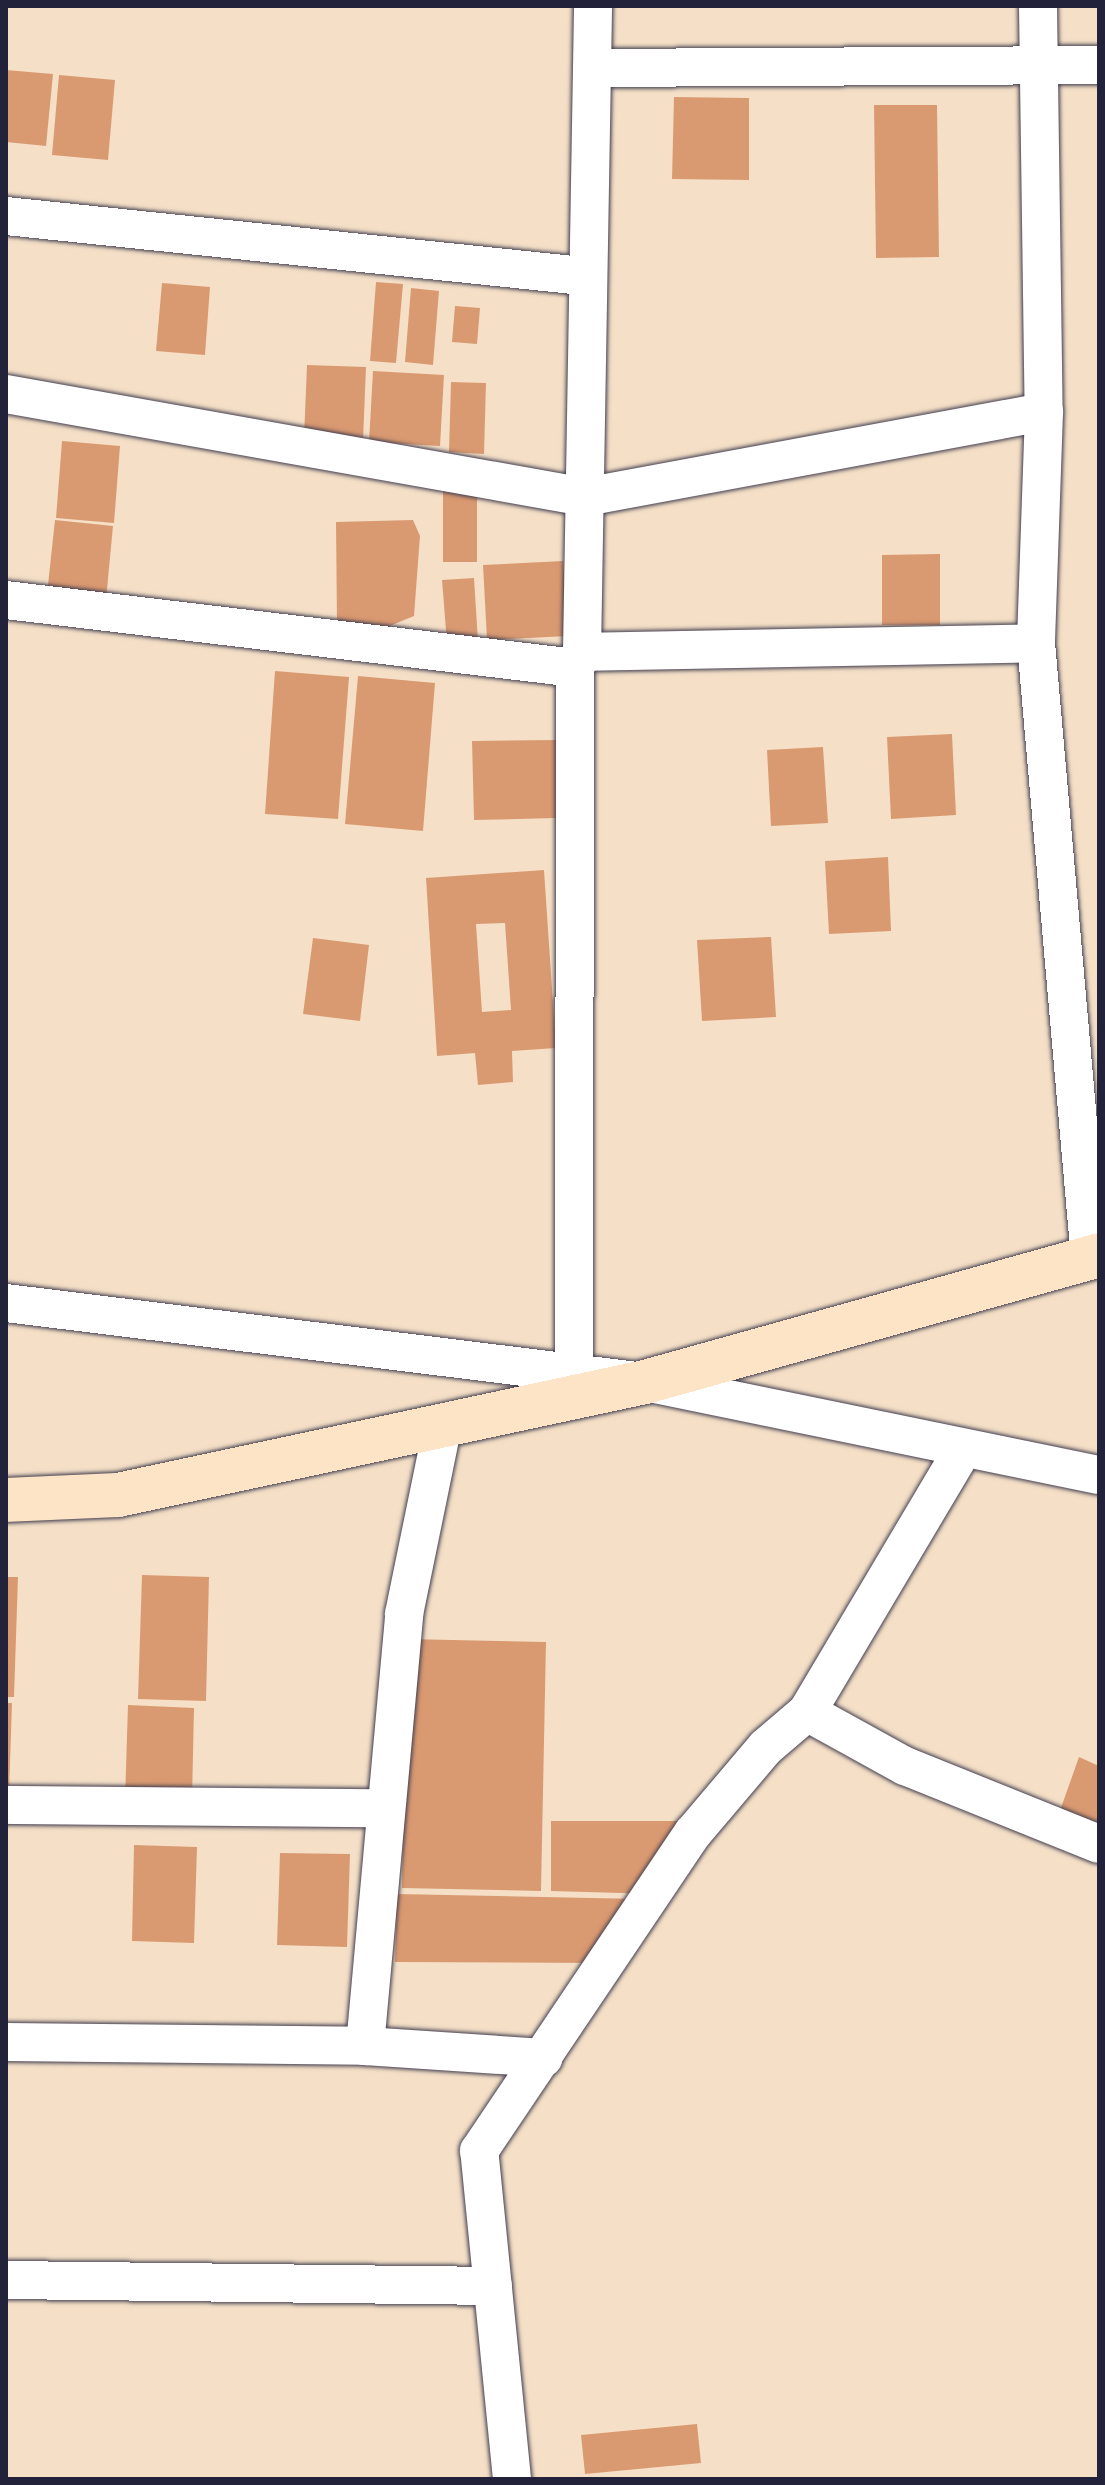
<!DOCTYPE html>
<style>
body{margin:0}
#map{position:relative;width:1105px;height:2485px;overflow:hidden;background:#f5e0c7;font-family:Itim,sans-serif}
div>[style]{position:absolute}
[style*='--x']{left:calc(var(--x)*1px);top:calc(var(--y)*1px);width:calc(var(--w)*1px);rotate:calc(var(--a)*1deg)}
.building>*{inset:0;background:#da9a71}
.roads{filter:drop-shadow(0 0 2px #423e50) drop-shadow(0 0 2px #423e50)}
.street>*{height:38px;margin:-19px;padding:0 19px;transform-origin:19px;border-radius:19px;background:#fff}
.secondary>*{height:44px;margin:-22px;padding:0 22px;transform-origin:22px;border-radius:22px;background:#fee4c6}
span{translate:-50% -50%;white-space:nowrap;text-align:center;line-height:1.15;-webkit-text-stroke:6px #f7f3e8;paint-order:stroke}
.frame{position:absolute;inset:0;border:8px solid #22223b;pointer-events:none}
</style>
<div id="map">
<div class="building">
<div style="clip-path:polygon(6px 70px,53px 74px,46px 146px,6px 142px)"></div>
<div style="clip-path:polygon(59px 75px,115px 80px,108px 160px,52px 155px)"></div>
<div style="clip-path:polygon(674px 97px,749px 98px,749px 180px,672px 179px)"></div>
<div style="clip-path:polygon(874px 105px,937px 105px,939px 257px,876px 258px)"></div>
<div style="clip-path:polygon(376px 282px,403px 284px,396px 363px,370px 361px)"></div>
<div style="clip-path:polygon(162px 283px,210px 287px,205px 355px,156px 351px)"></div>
<div style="clip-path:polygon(411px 288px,439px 291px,433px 365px,405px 362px)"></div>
<div style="clip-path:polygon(455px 306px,480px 308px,477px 344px,452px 342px)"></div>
<div style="clip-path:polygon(307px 365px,366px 367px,363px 441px,304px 438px)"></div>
<div style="clip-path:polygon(373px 371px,444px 375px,440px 446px,369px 442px)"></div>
<div style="clip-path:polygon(451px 382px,486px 383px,484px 454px,449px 452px)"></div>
<div style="clip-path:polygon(62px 441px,120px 446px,114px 523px,56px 518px)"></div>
<div style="clip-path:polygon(443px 487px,477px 488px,477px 562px,443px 562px)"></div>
<div style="clip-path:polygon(55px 520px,113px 526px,106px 600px,47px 594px)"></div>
<div style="clip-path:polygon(413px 520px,420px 536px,414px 616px,387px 627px,337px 625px,336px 522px)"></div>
<div style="clip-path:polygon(940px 554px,940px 625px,882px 625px,882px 555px)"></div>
<div style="clip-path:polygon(563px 561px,568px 636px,487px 640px,483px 565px)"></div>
<div style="clip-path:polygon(474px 578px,478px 641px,447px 643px,442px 580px)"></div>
<div style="clip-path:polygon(275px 671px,349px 677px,338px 819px,265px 814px)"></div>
<div style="clip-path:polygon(358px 676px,435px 683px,423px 831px,345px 824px)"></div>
<div style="clip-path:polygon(952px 734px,956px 815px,891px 819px,887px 737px)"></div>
<div style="clip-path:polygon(556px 740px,557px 818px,474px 820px,472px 741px)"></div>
<div style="clip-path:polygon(823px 747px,828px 823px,771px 826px,767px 750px)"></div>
<div style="clip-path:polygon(888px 857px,891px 931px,829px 934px,825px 861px)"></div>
<div style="clip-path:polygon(evenodd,544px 870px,556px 1048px,512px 1051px,513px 1082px,478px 1085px,475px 1053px,437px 1056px,426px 878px,544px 870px,505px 923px,511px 1010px,482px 1012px,476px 924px,505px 923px)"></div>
<div style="clip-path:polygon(771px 937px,776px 1017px,702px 1021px,697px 940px)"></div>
<div style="clip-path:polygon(313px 938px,369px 945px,360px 1021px,303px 1014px)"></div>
<div style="clip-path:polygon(142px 1575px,209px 1577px,206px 1701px,138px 1699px)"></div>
<div style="clip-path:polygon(6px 1577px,18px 1577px,14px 1697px,6px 1697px)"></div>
<div style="clip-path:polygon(406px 1639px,546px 1642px,541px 1891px,402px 1888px)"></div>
<div style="clip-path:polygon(6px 1703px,12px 1703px,9px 1794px,6px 1794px)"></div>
<div style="clip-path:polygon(128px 1705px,194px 1708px,192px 1801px,125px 1800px)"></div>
<div style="clip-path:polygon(1079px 1757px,1099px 1766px,1099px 1835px,1057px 1819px)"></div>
<div style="clip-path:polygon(551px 1821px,689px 1821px,656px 1894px,551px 1891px)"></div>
<div style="clip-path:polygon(134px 1845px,197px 1847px,194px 1943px,132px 1941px)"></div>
<div style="clip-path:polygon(280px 1853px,350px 1854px,347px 1947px,277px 1945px)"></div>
<div style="clip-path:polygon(397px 1894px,640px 1899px,600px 1963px,395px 1962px)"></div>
<div style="clip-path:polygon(697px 2424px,701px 2463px,585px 2474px,581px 2435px)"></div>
</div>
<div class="roads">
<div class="street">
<div style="--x:1038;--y:6;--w:406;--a:89.2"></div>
<div style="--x:1044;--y:412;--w:231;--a:92"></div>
<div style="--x:1036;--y:643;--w:618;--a:84.99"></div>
<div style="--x:592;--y:68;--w:507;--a:-0.34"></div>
<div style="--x:6;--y:216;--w:580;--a:5.94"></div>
<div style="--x:6;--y:394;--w:588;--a:10.09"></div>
<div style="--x:585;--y:497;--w:467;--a:-10.5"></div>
<div style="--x:6;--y:600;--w:573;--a:6.81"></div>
<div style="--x:582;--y:652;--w:454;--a:-1.1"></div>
<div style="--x:6;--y:1303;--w:644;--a:7.05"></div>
<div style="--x:645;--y:1382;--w:463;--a:11.6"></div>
<div style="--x:574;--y:1375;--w:707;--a:-89.92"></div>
<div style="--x:575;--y:668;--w:17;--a:-66"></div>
<div style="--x:582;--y:652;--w:646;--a:-89.02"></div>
<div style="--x:807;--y:1712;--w:112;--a:28.9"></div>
<div style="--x:905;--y:1766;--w:209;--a:21.9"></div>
<div style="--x:6;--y:1805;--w:377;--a:0.5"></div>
<div style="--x:6;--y:2042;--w:359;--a:0.6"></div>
<div style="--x:365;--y:2046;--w:179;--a:3.8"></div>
<div style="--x:365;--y:2046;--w:434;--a:-84.8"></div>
<div style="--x:404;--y:1614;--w:194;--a:-78.4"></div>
<div style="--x:6;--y:2280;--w:487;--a:0.7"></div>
<div style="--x:512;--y:2479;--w:330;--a:-95.7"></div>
<div style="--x:479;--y:2151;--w:383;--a:-56.1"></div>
<div style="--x:693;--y:1833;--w:113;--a:-49.7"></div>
<div style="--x:766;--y:1747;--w:54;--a:-40.5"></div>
<div style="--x:807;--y:1712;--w:306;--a:-59.3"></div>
</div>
<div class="secondary">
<div style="--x:6;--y:1500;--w:112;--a:-2.6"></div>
<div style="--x:118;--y:1495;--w:539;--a:-12.1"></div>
<div style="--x:645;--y:1382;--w:471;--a:-15.6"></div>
</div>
</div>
<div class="frame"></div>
</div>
